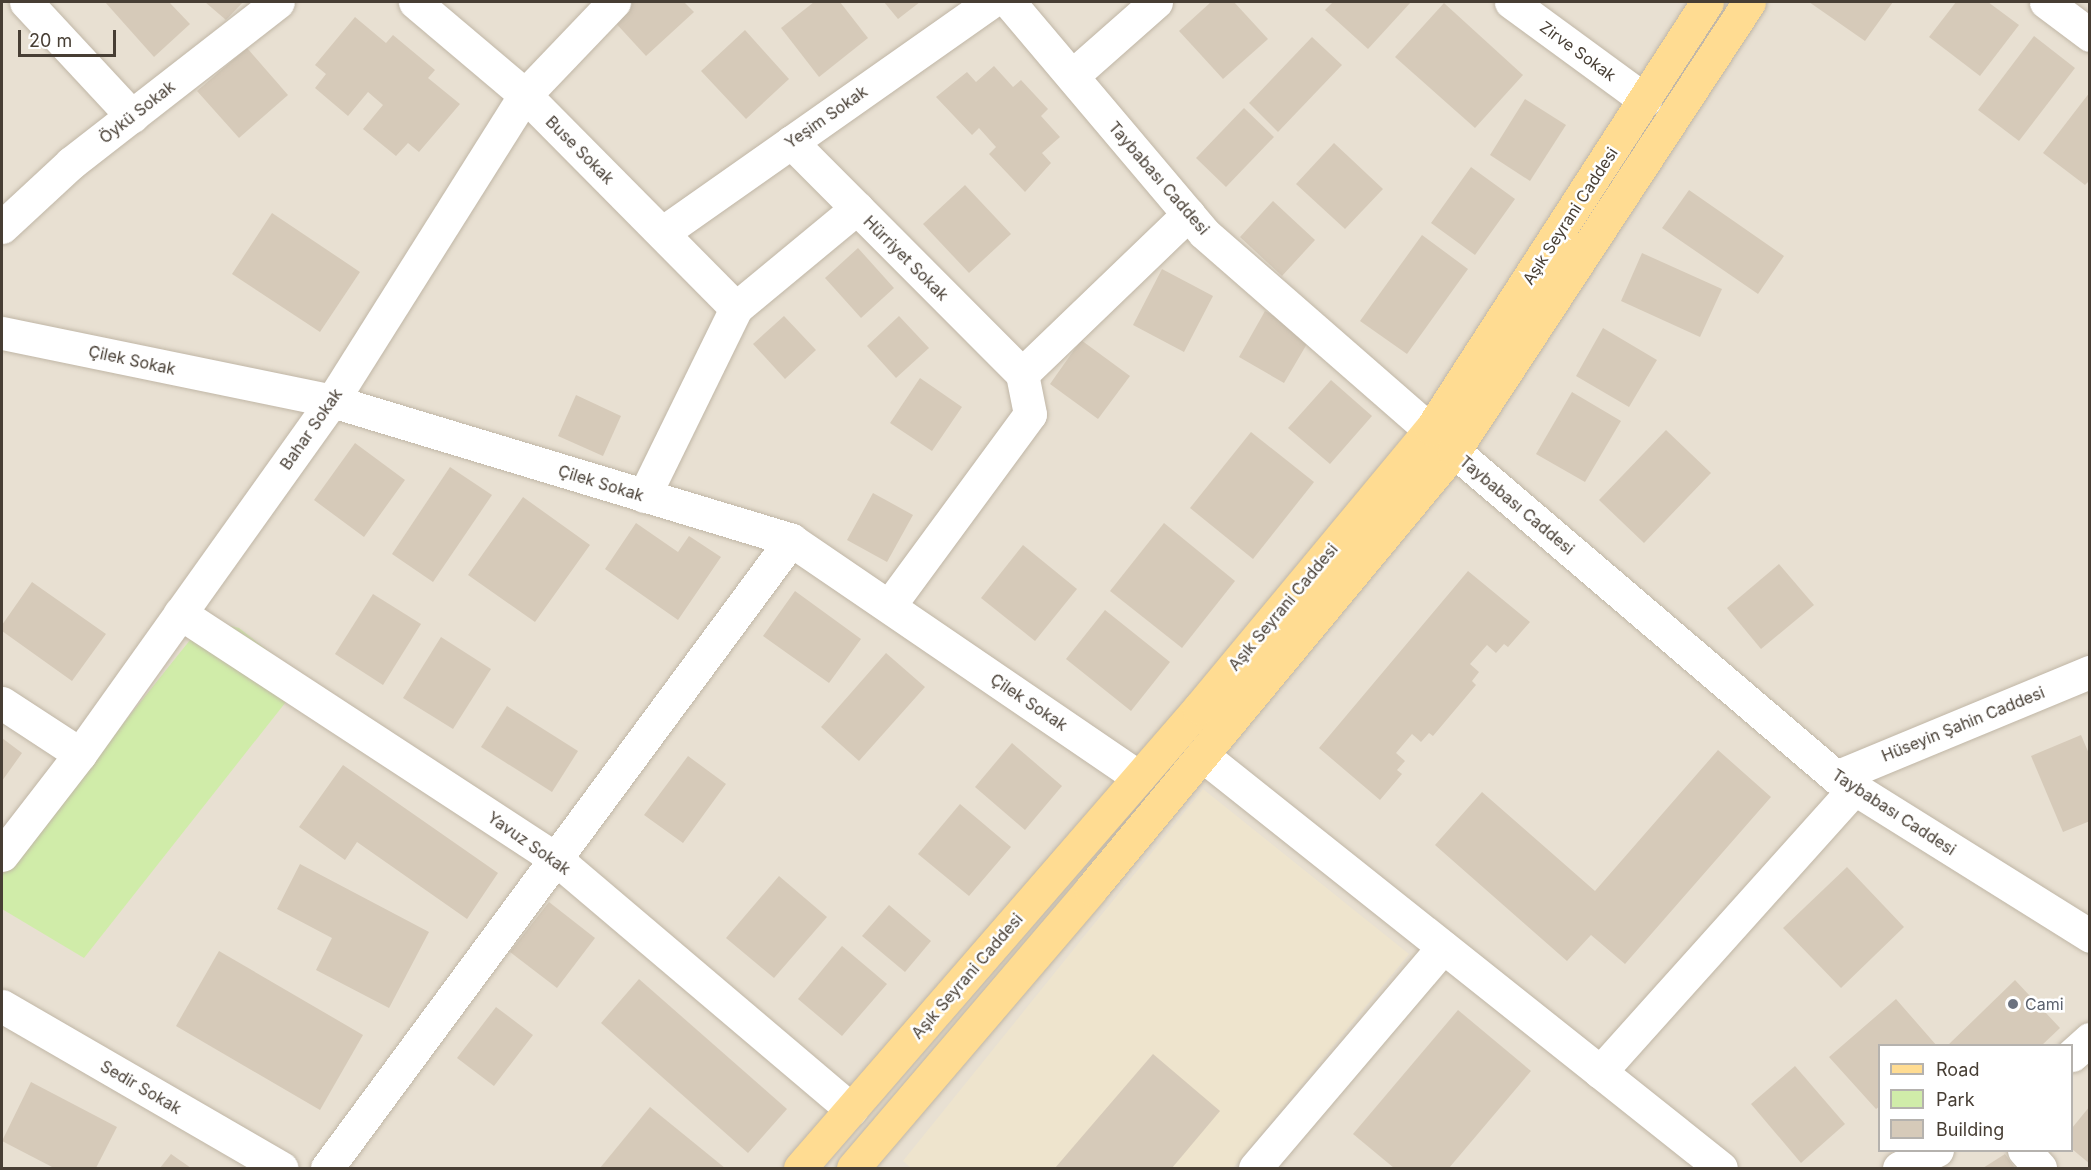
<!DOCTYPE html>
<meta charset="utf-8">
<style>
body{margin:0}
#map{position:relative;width:2091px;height:1170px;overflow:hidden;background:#f4efe4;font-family:Inter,sans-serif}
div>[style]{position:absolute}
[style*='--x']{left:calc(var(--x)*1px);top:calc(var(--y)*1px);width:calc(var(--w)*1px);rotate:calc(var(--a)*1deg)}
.residential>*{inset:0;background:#e8e0d2}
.education>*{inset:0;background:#eee4cd}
.green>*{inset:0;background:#d0eca9}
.building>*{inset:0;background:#d6cab9}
.roads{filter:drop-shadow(0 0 2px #c0b6a6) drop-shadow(0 0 2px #c0b6a6)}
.minor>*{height:33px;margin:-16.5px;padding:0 16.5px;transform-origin:16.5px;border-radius:16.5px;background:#fff}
.major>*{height:33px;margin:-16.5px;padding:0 16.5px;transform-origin:16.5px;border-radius:16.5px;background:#ffdc92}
.dots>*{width:16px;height:16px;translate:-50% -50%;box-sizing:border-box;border:3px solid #fff;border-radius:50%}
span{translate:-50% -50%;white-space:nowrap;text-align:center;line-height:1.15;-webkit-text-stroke:5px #fff;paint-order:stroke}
.street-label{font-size:16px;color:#473e34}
.worship-label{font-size:16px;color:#5b616d}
.left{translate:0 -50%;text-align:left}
.frame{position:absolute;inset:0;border:3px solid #473e34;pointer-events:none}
.legend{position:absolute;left:1878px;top:1044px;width:195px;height:108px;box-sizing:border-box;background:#fff;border:2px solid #b5b2ae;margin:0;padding:8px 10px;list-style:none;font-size:18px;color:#473e34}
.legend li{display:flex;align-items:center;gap:12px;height:30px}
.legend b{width:30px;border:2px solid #b5b2ae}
.scale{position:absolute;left:18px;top:30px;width:98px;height:27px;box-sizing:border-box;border:3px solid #473e34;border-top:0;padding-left:8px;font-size:18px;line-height:21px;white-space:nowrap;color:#473e34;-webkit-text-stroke:4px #fff;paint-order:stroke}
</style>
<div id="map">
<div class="residential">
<div style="clip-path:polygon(evenodd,2px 2px,2089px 2px,2089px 1168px,2px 1168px,2px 2px,1880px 1046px,2072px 1046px,2072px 1150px,1880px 1150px,1880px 1046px)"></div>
</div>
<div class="education">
<div style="clip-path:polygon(1203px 789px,1409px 954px,1233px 1168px,911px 1168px,903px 1161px)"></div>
</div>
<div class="green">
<div style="clip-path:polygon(206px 620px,239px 628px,304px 679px,84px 958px,2px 909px,2px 875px)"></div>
</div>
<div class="building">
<div style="clip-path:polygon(105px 2px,169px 2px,190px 24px,154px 57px)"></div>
<div style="clip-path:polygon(205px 2px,243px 2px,226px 20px)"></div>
<div style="clip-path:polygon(631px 2px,684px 2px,694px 12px,646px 56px,612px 19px)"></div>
<div style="clip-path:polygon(814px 2px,840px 2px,868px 38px,819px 77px,781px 28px)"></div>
<div style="clip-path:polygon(884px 2px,920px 2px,898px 19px)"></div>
<div style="clip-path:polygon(1211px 2px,1234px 2px,1268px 39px,1223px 79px,1179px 31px)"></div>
<div style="clip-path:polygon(1333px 2px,1411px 2px,1368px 49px,1325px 10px)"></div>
<div style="clip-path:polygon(1809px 2px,1893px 2px,1865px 41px)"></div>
<div style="clip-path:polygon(1956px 2px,1988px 2px,2019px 25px,1980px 76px,1929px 37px)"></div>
<div style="clip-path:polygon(1444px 3px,1523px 75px,1475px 128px,1395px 57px)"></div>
<div style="clip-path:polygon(355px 17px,386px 43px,393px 35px,435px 70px,428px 78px,460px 104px,419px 152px,408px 143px,396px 156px,363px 129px,383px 105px,368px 92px,348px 116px,315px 88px,326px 74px,315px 65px)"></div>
<div style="clip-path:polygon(745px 30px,789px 79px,746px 119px,701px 71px)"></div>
<div style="clip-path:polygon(2034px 36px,2075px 68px,2019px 141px,1978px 110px)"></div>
<div style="clip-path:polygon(1312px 37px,1342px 65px,1278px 132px,1249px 103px)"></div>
<div style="clip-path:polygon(247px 48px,288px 95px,239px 138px,197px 91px)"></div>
<div style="clip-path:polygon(994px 66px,1013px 87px,1021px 80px,1048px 109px,1041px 116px,1060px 137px,1042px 153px,1051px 163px,1025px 192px,989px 154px,996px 147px,979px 128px,972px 135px,936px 97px,967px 72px,976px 82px)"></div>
<div style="clip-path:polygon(2090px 92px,2090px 180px,2085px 185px,2043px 153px)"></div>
<div style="clip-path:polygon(1525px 99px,1566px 125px,1530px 181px,1490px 155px)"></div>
<div style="clip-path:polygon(1244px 108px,1274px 137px,1226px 187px,1196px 158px)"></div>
<div style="clip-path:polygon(1334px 143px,1383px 189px,1345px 229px,1296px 184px)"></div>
<div style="clip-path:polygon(1471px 167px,1515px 199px,1475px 255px,1431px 223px)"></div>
<div style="clip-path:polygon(965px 185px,1011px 234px,969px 273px,923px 224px)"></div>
<div style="clip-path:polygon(1689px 190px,1784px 256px,1758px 294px,1662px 228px)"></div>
<div style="clip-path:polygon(1273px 201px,1315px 240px,1282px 276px,1240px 237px)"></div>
<div style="clip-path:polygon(272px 213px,360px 272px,320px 332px,232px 274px)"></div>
<div style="clip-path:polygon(1422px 235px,1468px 269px,1407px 354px,1360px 321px)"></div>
<div style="clip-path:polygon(858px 248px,894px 288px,861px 318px,825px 278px)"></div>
<div style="clip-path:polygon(1642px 253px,1722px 289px,1700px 337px,1621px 301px)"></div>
<div style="clip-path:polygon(1162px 269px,1213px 296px,1184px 352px,1133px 325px)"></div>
<div style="clip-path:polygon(1265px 311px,1311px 337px,1284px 383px,1239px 357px)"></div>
<div style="clip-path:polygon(784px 316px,816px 350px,785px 379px,753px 344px)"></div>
<div style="clip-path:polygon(899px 316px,929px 348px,896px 378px,867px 346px)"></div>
<div style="clip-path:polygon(1603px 328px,1657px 360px,1629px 407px,1576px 376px)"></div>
<div style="clip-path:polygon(1081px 340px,1130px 376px,1098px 419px,1050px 384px)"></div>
<div style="clip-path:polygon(920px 378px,962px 407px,932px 451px,890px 423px)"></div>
<div style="clip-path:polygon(1331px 380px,1372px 416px,1330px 464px,1288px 428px)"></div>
<div style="clip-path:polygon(1572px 392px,1621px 421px,1585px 482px,1536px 454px)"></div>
<div style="clip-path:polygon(576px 395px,621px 416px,603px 456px,558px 436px)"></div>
<div style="clip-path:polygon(1666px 430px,1711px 473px,1644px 543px,1599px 500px)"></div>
<div style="clip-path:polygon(1251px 432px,1314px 482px,1253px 559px,1190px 508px)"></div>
<div style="clip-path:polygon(355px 443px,405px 480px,364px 537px,314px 500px)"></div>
<div style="clip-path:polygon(450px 467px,492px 495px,433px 582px,392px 554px)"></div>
<div style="clip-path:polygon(873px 493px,913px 515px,887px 562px,847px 540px)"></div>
<div style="clip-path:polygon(523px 497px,590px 545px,535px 622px,468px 575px)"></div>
<div style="clip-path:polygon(636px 523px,678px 552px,689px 536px,721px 557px,678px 620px,605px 569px)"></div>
<div style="clip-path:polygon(1164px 523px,1235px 581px,1182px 648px,1110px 591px)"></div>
<div style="clip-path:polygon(1023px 545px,1077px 589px,1035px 641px,981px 598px)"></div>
<div style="clip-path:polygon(1779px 564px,1814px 605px,1761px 649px,1727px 608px)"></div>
<div style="clip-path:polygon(1468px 571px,1530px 622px,1508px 647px,1504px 644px,1496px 653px,1487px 645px,1470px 664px,1479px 672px,1472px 681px,1476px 685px,1433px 736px,1429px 733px,1421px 742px,1412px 734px,1396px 753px,1405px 761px,1397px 770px,1402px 774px,1380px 800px,1319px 748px)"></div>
<div style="clip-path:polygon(32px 582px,106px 634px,72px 681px,2px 631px,2px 625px)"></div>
<div style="clip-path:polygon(795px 591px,861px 639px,829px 683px,763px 636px)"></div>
<div style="clip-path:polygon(373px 594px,421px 624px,383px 685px,335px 654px)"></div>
<div style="clip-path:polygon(1105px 610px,1170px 662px,1131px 711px,1066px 659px)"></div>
<div style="clip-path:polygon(441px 637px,491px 669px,453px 729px,403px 698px)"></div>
<div style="clip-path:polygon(886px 653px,925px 687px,859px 761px,821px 727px)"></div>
<div style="clip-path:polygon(507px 706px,578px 751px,552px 792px,481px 747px)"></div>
<div style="clip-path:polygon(2081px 735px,2090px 756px,2090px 821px,2063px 832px,2031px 756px)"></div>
<div style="clip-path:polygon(2px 738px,22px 753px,2px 781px)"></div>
<div style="clip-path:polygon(1012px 743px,1062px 786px,1025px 830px,975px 787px)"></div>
<div style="clip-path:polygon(1718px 750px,1771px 797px,1625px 964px,1591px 935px,1567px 961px,1435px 845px,1482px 792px,1595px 891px)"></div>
<div style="clip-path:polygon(688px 756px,726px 784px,683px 843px,644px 815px)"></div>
<div style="clip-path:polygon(343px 765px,498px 873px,467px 919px,357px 842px,345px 860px,299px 827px)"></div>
<div style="clip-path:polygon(960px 804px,1011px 847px,969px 896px,918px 854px)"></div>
<div style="clip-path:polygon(300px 864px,429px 932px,389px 1008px,316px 970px,332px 938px,277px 909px)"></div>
<div style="clip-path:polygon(1847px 867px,1904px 927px,1841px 988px,1783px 928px)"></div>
<div style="clip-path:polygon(779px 876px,827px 917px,774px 978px,726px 938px)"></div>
<div style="clip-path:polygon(549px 902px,595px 938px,557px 988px,510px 952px)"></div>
<div style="clip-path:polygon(889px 905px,931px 941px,905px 972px,862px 936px)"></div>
<div style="clip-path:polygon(842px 946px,887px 984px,842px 1036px,798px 999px)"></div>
<div style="clip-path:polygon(219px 951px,363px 1035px,320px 1110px,176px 1026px)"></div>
<div style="clip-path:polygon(639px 979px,787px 1109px,748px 1153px,601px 1023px)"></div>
<div style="clip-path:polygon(2015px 980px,2060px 1028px,2041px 1046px,1947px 1046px)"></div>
<div style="clip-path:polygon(1896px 999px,1937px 1046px,1880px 1046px,1880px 1106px,1876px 1109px,1829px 1057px)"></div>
<div style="clip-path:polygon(496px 1007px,533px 1035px,494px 1086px,457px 1058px)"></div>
<div style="clip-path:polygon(1458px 1010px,1531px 1071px,1449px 1168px,1394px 1168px,1353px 1134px)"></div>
<div style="clip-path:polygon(1153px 1054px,1220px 1111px,1172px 1168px,1055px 1168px)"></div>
<div style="clip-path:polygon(1795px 1066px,1845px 1124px,1801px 1163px,1751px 1104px)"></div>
<div style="clip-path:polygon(31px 1082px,117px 1127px,96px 1168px,54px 1168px,2px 1141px)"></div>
<div style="clip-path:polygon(2090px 1106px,2090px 1164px,2072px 1149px,2072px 1128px)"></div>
<div style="clip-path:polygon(650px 1107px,725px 1168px,600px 1168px)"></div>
<div style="clip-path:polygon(171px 1154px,191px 1168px,160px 1168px)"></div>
<div style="clip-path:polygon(2005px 1154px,2015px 1168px,1983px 1168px)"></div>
</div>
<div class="roads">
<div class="minor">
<div style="--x:26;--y:2;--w:156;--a:47.1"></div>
<div style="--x:415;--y:2;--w:144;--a:40.2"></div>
<div style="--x:525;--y:95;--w:300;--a:45.3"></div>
<div style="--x:1009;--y:2;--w:302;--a:49.8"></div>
<div style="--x:1204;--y:233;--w:332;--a:41.1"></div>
<div style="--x:1454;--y:451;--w:502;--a:40.48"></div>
<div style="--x:1836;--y:777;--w:300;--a:32"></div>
<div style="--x:1511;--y:2;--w:166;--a:36.2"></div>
<div style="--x:2046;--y:2;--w:55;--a:36.9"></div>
<div style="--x:1072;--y:76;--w:112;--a:-41.4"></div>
<div style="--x:791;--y:142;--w:327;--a:45.1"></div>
<div style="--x:2;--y:227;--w:94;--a:-42.8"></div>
<div style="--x:71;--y:163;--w:262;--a:-37.9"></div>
<div style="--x:662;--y:233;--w:402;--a:-35.1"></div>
<div style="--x:2;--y:333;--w:337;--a:11.6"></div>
<div style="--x:332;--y:401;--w:480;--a:16.8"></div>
<div style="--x:791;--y:540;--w:421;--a:34.3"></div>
<div style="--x:644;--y:496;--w:209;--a:-63.9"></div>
<div style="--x:736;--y:308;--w:157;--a:-39.6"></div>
<div style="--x:889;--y:606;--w:238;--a:-53.7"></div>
<div style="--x:1030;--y:414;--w:41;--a:-101.3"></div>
<div style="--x:1022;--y:374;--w:231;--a:-43.9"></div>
<div style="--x:180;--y:613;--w:449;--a:33.2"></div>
<div style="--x:556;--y:859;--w:387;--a:40.3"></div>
<div style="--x:2;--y:703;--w:93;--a:33.2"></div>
<div style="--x:1202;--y:755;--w:663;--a:38.51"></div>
<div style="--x:1836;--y:777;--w:275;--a:-22.5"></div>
<div style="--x:2;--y:855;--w:128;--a:-52.3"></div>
<div style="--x:80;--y:754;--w:434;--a:-54.5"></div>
<div style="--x:332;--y:401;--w:362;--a:-57.8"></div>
<div style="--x:525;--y:95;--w:129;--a:-46.3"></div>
<div style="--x:2;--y:1006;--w:323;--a:30.1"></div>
<div style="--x:2072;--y:1055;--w:24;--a:-42"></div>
<div style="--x:1600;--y:1072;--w:382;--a:-48.1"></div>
<div style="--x:2024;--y:1150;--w:24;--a:48"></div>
<div style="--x:327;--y:1168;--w:781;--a:-53.54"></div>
<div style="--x:1255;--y:1168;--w:290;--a:-49.6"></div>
<div style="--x:1899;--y:1168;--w:42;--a:-25.3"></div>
</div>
<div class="major">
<div style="--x:800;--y:1168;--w:609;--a:-49.06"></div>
<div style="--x:1199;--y:708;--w:363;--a:-50.3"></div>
<div style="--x:1431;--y:429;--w:508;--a:-57.12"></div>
<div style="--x:853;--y:1168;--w:367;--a:-49.5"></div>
<div style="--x:1091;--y:889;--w:569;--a:-50.35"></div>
<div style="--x:1454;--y:451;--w:537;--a:-56.69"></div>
</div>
</div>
<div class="dots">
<div style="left:2013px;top:1004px;background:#6b7280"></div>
</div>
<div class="street-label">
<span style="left:1578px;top:51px;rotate:36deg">Zirve Sokak</span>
<span style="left:137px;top:112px;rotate:-38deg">Öykü Sokak</span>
<span style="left:826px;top:117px;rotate:-35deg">Yeşim Sokak</span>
<span style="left:580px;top:150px;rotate:45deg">Buse Sokak</span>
<span style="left:1159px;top:178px;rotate:49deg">Taybabası Caddesi</span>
<span style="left:1570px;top:216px;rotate:-57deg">Aşık Seyrani Caddesi</span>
<span style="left:906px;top:258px;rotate:45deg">Hürriyet Sokak</span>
<span style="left:132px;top:360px;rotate:12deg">Çilek Sokak</span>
<span style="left:311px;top:429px;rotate:-55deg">Bahar Sokak</span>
<span style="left:601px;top:483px;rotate:17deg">Çilek Sokak</span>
<span style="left:1517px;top:505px;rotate:40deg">Taybabası Caddesi</span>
<span style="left:1283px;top:607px;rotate:-50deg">Aşık Seyrani Caddesi</span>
<span style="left:1029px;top:702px;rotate:34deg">Çilek Sokak</span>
<span style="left:1963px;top:724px;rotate:-22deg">Hüseyin Şahin Caddesi</span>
<span style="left:1894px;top:812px;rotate:33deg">Taybabası Caddesi</span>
<span style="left:529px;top:843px;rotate:35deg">Yavuz Sokak</span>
<span style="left:967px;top:976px;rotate:-49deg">Aşık Seyrani Caddesi</span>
<span style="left:141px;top:1087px;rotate:30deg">Sedir Sokak</span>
</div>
<div class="worship-label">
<span class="left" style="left:2025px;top:1004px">Cami</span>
</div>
<div class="frame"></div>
<ul class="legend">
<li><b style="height:8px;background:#ffdc92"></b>Road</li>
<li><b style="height:16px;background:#d0eca9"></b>Park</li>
<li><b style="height:16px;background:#d6cab9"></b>Building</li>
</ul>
<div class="scale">20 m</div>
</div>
